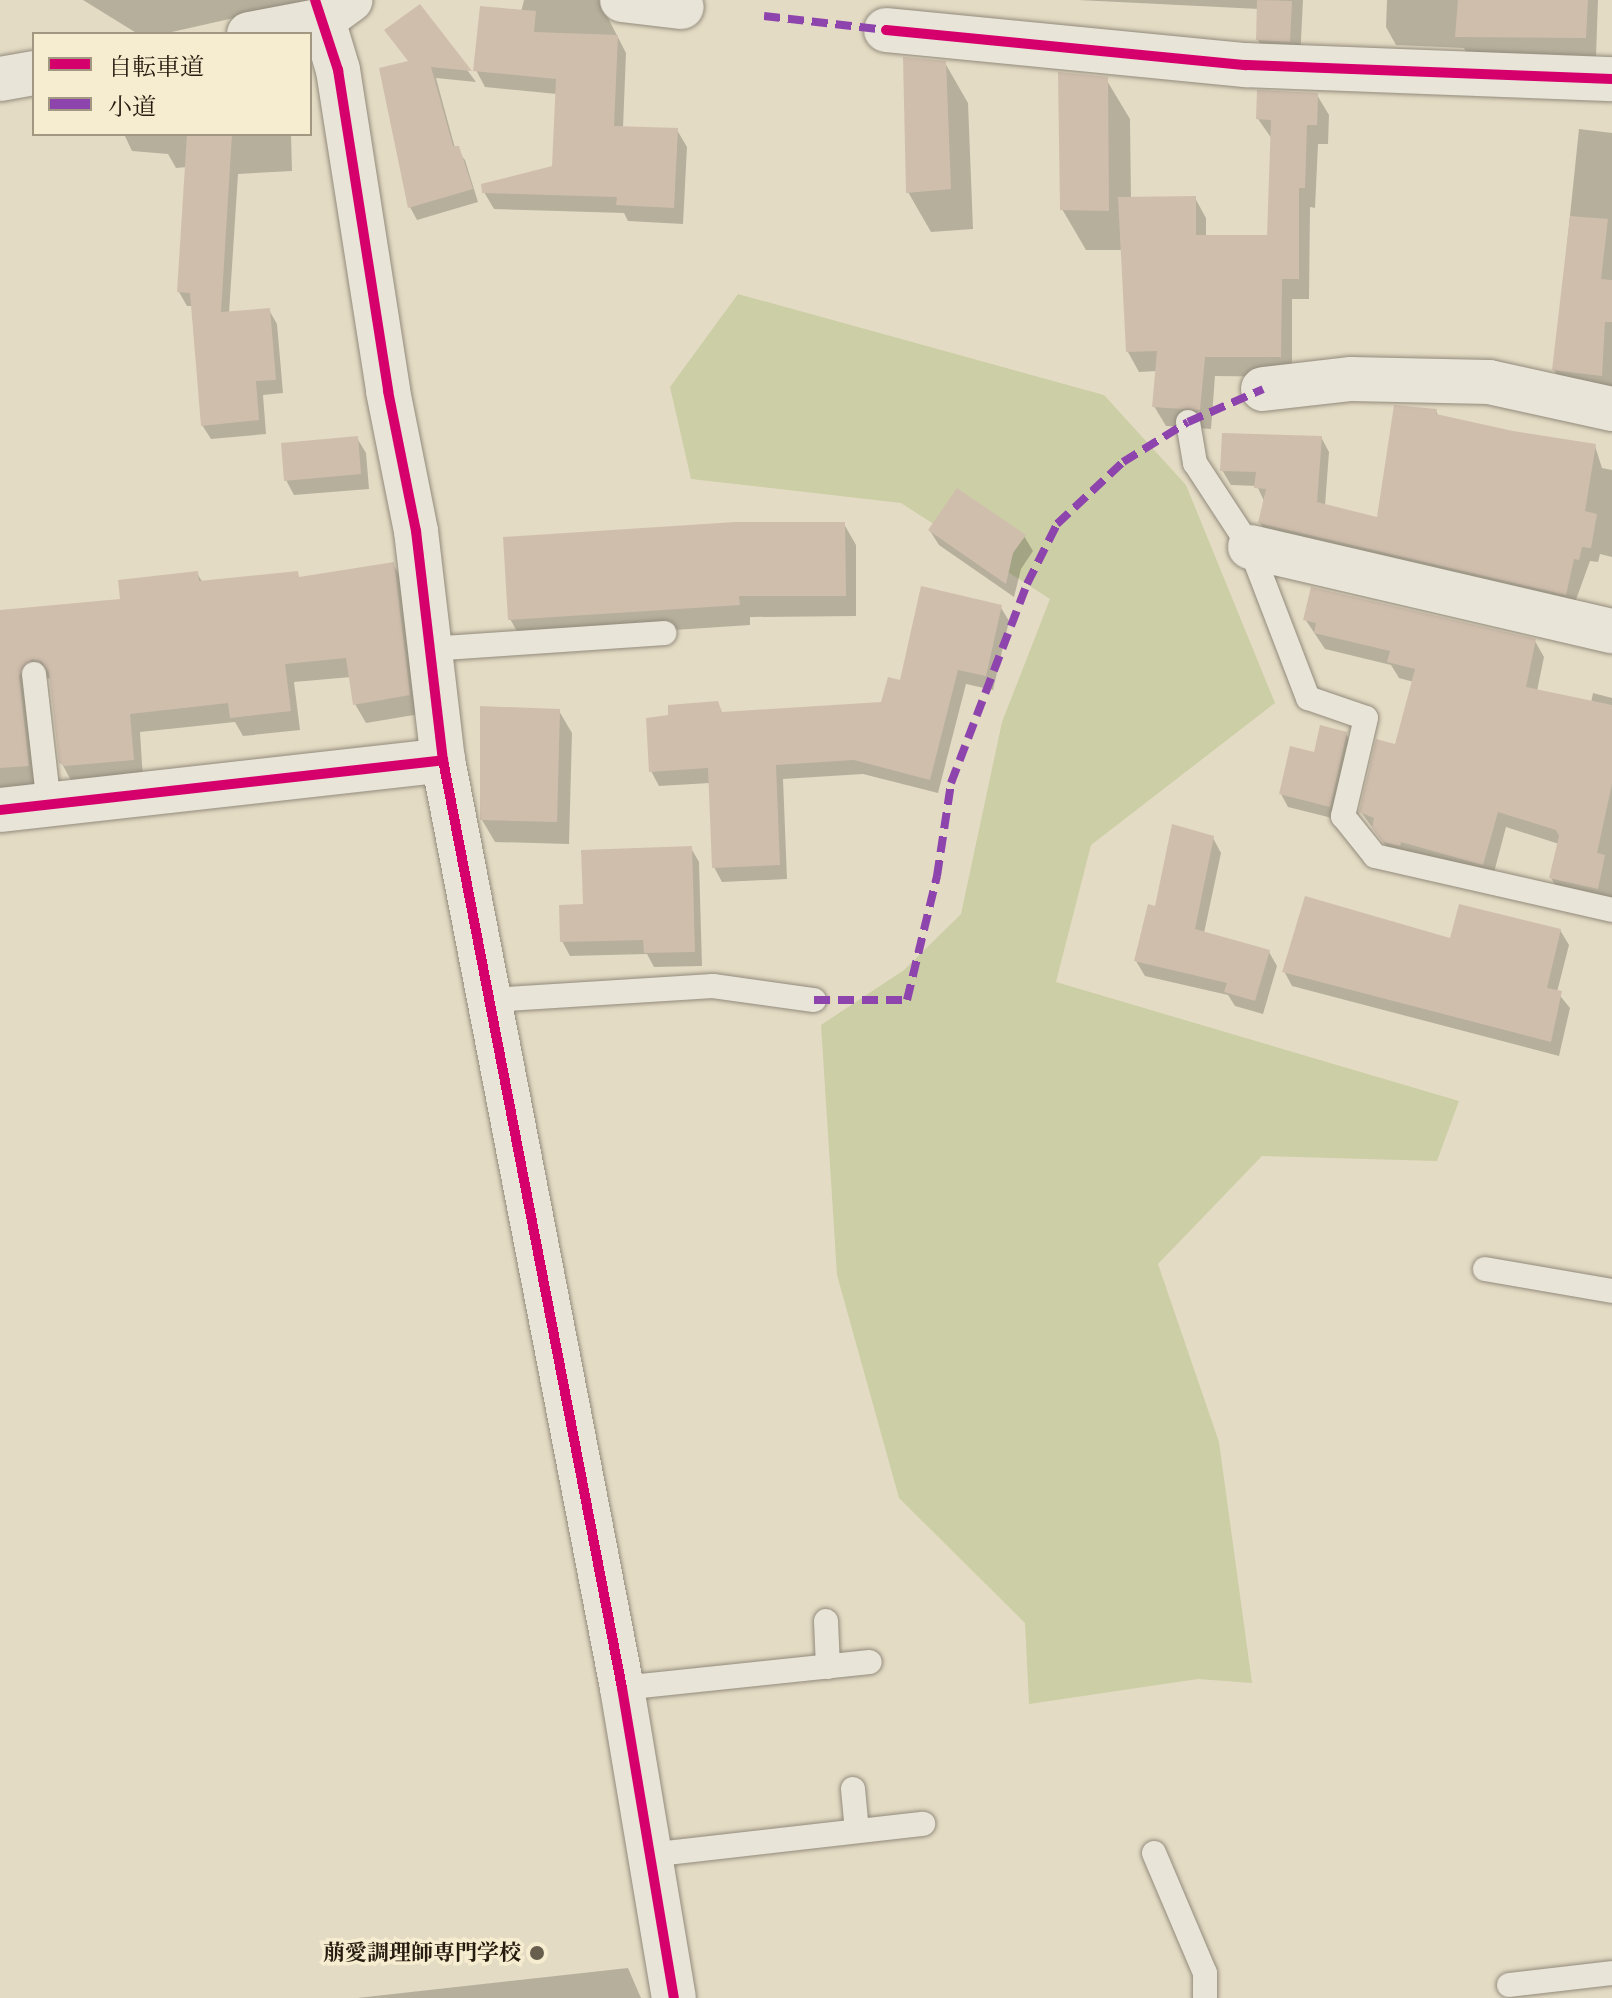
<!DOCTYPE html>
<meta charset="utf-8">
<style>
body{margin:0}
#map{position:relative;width:1612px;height:1998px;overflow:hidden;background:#e4dbc4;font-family:"Libre Caslon Text","Noto Serif JP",serif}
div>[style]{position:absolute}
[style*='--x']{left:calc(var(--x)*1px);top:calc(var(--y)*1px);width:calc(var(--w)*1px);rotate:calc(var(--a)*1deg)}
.green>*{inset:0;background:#cccea6}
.shadow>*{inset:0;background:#0003}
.building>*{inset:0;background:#d0bead}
.roads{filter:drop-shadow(0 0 2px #928b7c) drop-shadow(0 0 2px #928b7c)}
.service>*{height:24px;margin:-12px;padding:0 12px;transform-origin:12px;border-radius:12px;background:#e9e4d8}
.minor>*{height:44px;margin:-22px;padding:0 22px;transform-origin:22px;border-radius:22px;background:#e9e4d8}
.tertiary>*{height:44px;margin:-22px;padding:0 22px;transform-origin:22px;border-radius:22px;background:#e9e4d8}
.quiet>*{height:8px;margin-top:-4px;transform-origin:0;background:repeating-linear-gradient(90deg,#8e44ad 0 16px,transparent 0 24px)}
.cycleway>*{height:10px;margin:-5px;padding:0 5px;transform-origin:5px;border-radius:5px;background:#d6006c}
.dots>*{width:22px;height:22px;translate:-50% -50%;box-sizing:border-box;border:4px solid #f6ecd0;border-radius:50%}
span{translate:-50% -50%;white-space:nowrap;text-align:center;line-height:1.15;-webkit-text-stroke:7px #f6ecd0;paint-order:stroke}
.poi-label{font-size:22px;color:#251b0e;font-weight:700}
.right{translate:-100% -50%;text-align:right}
.legend{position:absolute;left:32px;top:32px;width:280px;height:104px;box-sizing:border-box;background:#f6ecd0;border:2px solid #a29882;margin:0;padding:10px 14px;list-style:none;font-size:24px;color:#251b0e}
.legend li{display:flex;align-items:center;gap:16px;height:40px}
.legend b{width:40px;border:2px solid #a29882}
</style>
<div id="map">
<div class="green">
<div style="clip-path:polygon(738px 294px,1104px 395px,1186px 485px,1275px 703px,1091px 845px,1056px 982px,1459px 1101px,1437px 1161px,1262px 1156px,1158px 1264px,1219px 1442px,1252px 1683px,1198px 1679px,1029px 1704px,1025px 1623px,899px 1498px,837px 1275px,821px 1025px,904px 970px,961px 914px,1002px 722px,1050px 599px,901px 503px,691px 479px,670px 387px)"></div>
</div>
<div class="shadow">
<div style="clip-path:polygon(83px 0,313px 0,163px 34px,138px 34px)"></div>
<div style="clip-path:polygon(524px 0,614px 0,606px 14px,626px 53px,623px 128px,677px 130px,687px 147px,683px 224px,628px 221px,624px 213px,494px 209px,484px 192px,554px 167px,557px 94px,485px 87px,476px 70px,521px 12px)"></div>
<div style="clip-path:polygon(1078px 0,1303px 0,1300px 60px,1268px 59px,1258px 40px,1259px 9px)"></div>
<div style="clip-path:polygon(1387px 0,1598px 0,1596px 56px,1507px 53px,1507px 57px,1468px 55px,1464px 48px,1396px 45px,1386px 27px)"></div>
<div style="clip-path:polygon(420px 6px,476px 82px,436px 78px,455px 148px,465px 160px,478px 202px,417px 220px,410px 207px,410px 63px)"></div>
<div style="clip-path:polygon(945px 63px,968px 103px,973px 229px,931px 232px,908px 192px)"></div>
<div style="clip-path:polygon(1106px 79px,1130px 119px,1131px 199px,1195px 198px,1206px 218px,1206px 237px,1269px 237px,1272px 139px,1258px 119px,1317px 95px,1329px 115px,1328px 144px,1318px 144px,1315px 208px,1310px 207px,1309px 299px,1292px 299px,1292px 377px,1215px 376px,1211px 429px,1166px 426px,1154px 406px,1157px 371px,1139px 372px,1128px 352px,1123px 250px,1086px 250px,1062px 209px)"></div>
<div style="clip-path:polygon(1579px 129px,1612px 133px,1612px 388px,1563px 384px,1554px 370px)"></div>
<div style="clip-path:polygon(124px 134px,291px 134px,292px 171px,238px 174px,229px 313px,269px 310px,277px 324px,283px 393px,263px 395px,266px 434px,211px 439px,202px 425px,193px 306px,187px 306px,179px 292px,187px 167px,176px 168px,168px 154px,132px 151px)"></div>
<div style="clip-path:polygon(1436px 411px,1439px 417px,1513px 433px,1595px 446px,1602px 468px,1612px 470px,1612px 557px,1600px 554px,1598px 562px,1590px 561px,1573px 608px,1269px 537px,1260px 523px,1265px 503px,1257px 486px,1231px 485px,1222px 470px,1321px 437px,1329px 452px,1325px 506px,1379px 519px)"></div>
<div style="clip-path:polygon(357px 438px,366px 453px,369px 489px,294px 495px,286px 480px)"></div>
<div style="clip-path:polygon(844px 524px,856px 545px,856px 616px,750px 617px,750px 625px,522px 640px,510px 619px)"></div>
<div style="clip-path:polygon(930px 531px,1024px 536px,1033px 551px,1021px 569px,1014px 597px,939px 545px)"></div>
<div style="clip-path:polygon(393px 564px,404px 583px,420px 714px,366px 723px,355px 704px,351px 677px,294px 682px,300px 730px,243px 736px,235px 722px,140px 732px,143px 779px,72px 782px,61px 762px,52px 679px,42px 677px,39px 784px,0 788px,0 613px,122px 601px,197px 573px,203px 583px,297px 573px,300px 579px)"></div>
<div style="clip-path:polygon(1000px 606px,1009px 621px,993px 690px,966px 684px,938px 793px,863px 774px,783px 779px,787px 879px,722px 882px,714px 867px,710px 783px,659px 786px,651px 771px,670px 717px,717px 703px,723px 714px,883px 704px,901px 683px)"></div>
<div style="clip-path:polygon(1305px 619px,1535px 641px,1544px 657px,1537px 691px,1591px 703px,1593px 693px,1612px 698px,1612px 897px,1607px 904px,1561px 894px,1551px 878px,1559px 844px,1506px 827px,1492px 880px,1395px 858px,1361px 812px,1396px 747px,1414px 682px,1399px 678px,1391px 665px,1325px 649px)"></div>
<div style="clip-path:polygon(559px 711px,572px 733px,569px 844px,495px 842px,482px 820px)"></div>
<div style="clip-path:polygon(1346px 734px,1353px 746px,1336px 819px,1288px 807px,1281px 794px,1315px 754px)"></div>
<div style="clip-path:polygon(1213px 838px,1221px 853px,1204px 933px,1269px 952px,1277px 966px,1263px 1014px,1235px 1006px,1228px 995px,1145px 976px,1136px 961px,1156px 908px)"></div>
<div style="clip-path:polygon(691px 848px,699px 862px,702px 966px,654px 967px,647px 954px,570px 956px,562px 941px,585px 906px)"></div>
<div style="clip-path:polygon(1560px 930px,1569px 945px,1557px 992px,1570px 1008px,1559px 1056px,1292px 986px,1284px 971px,1452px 940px)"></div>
<div style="clip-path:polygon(628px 1968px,641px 1998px,357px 1998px)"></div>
</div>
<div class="building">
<div style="clip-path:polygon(1257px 0,1292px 1px,1290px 42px,1256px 40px)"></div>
<div style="clip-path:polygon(1458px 0,1588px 0,1586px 38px,1455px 37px)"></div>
<div style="clip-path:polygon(420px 4px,472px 71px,431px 67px,453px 146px,459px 146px,473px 189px,408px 208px,379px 68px,408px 61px,384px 30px)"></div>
<div style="clip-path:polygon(480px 6px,536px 11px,534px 32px,618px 35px,614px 126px,678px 128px,674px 208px,616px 205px,617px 197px,482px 193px,481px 184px,552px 166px,556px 79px,473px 71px)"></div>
<div style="clip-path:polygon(903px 57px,946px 61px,951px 189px,906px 193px)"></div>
<div style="clip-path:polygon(1058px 72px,1108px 77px,1109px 211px,1060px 210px)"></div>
<div style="clip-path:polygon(1257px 90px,1318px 93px,1317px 125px,1307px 125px,1305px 188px,1299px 188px,1299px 279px,1282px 279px,1281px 357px,1205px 357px,1200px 410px,1152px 407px,1157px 351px,1126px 352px,1118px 197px,1196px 196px,1196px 235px,1267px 235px,1271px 120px,1256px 119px)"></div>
<div style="clip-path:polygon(187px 134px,232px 134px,221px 312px,270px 308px,276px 380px,256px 381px,259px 420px,201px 426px,190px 293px,177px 292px)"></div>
<div style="clip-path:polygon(1570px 216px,1608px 219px,1601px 279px,1612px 280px,1612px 322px,1605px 322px,1602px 376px,1552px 370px)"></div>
<div style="clip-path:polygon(1394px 405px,1437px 409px,1436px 414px,1513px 431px,1596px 444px,1585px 511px,1597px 514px,1591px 548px,1582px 547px,1579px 560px,1574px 559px,1566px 595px,1258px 523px,1266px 489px,1254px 488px,1256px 472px,1220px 471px,1222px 433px,1322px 436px,1317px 502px,1377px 517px)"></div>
<div style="clip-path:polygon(358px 436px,361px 474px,284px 481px,281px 443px)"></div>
<div style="clip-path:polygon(957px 488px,1026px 535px,1013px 553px,1006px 584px,928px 530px)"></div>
<div style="clip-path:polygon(735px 522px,845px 522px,846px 596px,739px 596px,740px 605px,508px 620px,503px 537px)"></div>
<div style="clip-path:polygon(394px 562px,410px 695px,353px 705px,346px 658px,285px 664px,291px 711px,230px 718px,228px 703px,130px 714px,134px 760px,65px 766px,59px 763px,49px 672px,41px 661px,32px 659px,19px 676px,29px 766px,0 768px,0 610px,120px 599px,118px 580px,198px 571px,199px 581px,298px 571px,299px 577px)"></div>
<div style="clip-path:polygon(921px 586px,1002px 605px,986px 676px,958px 670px,930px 780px,854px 760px,776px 765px,780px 865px,712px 868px,708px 768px,649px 772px,646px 718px,668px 715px,668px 705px,718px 701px,722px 712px,881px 702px,888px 677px,900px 680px)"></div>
<div style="clip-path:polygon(1311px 587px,1536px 639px,1526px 687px,1612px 705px,1612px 784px,1597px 853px,1605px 855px,1598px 889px,1549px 878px,1559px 836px,1556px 830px,1498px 812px,1483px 865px,1401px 842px,1400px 846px,1383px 842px,1372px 828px,1374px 818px,1359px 812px,1376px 739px,1395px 744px,1415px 669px,1387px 662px,1390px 651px,1314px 633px,1316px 623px,1303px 620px)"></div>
<div style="clip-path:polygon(480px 706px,560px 709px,557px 822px,480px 820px)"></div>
<div style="clip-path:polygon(1320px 725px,1347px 732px,1330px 807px,1279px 794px,1290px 746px,1314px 752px)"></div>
<div style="clip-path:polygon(1172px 824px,1214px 836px,1195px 929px,1270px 950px,1255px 1001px,1224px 992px,1227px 983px,1134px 961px,1148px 904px,1155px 906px)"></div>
<div style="clip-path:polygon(692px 846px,695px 952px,644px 953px,643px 940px,560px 942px,559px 905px,583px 904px,581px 850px)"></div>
<div style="clip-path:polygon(1305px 896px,1450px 938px,1459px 904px,1561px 929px,1547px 988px,1562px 991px,1551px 1042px,1282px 972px)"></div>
</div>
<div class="roads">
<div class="service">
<div style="--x:1188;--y:422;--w:42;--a:80.3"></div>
<div style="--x:1195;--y:463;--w:100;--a:56.8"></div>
<div style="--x:1250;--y:547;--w:162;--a:69"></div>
<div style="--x:1308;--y:698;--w:61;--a:19"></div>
<div style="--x:1366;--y:718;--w:101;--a:103.2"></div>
<div style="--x:1343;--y:816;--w:51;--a:51.3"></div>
<div style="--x:1375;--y:856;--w:243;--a:12.8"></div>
<div style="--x:430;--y:649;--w:235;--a:-3.9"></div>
<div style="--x:34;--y:674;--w:132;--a:83.5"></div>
<div style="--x:491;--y:1000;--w:222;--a:-3.6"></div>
<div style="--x:713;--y:986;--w:102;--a:7.9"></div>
<div style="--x:1485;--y:1269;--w:129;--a:9.8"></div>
<div style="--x:826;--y:1621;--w:46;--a:87.5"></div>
<div style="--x:622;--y:1688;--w:249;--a:-6"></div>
<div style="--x:853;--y:1789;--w:42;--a:84.6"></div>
<div style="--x:1154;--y:1853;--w:130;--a:67"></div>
<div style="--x:1205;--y:1973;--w:25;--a:90"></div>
<div style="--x:649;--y:1855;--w:276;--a:-6.5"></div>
<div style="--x:1509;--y:1985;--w:104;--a:-6.6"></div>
</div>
<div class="minor">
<div style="--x:622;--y:0;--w:60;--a:6.7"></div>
<div style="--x:886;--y:30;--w:362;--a:5.6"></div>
<div style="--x:1246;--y:65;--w:366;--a:2.2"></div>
<div style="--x:1263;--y:389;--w:89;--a:-6.5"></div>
<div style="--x:1351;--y:379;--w:138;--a:1.2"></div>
<div style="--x:1489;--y:382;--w:126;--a:12.4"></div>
<div style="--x:1250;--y:547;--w:372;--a:13.1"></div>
</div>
<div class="tertiary">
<div style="--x:323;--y:20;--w:52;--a:73.3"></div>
<div style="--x:338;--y:70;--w:325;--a:81.1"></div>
<div style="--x:388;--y:391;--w:143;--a:78.7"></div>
<div style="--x:416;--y:531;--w:231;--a:83.3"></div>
<div style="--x:443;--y:760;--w:945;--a:79.08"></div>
<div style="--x:622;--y:1688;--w:314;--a:80.5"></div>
<div style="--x:249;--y:34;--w:75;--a:-10.7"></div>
<div style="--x:323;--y:20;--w:34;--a:-36"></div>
<div style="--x:0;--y:79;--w:35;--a:-10"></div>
<div style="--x:0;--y:810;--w:446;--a:-6.4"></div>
</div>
</div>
<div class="quiet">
<div style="--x:764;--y:16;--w:123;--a:6.5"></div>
<div style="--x:814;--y:1000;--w:93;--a:0"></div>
<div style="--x:907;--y:1000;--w:128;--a:-76.4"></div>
<div style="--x:937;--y:876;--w:94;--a:-81.4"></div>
<div style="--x:951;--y:783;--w:213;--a:-69.1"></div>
<div style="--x:1027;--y:584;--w:67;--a:-63.4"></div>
<div style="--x:1057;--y:524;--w:91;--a:-43.2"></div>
<div style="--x:1123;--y:462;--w:76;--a:-31.6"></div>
<div style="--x:1188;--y:422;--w:82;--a:-23.7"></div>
</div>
<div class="cycleway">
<div style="--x:315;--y:0;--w:74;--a:71.8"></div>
<div style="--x:338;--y:70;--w:325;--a:81.1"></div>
<div style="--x:388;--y:391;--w:143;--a:78.7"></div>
<div style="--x:416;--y:531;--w:231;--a:83.3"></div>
<div style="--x:443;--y:760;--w:945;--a:79.08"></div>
<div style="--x:622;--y:1688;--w:314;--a:80.5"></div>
<div style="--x:886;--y:30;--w:362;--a:5.6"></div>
<div style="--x:1246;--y:65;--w:366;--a:2.2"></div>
<div style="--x:0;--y:810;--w:446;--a:-6.4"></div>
</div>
<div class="dots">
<div style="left:537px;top:1953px;background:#685e4e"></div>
</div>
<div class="poi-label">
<span class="right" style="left:521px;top:1953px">萠愛調理師専門学校</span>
</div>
<ul class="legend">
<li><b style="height:10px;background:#d6006c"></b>自転車道</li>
<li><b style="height:10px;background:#8e44ad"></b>小道</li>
</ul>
</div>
